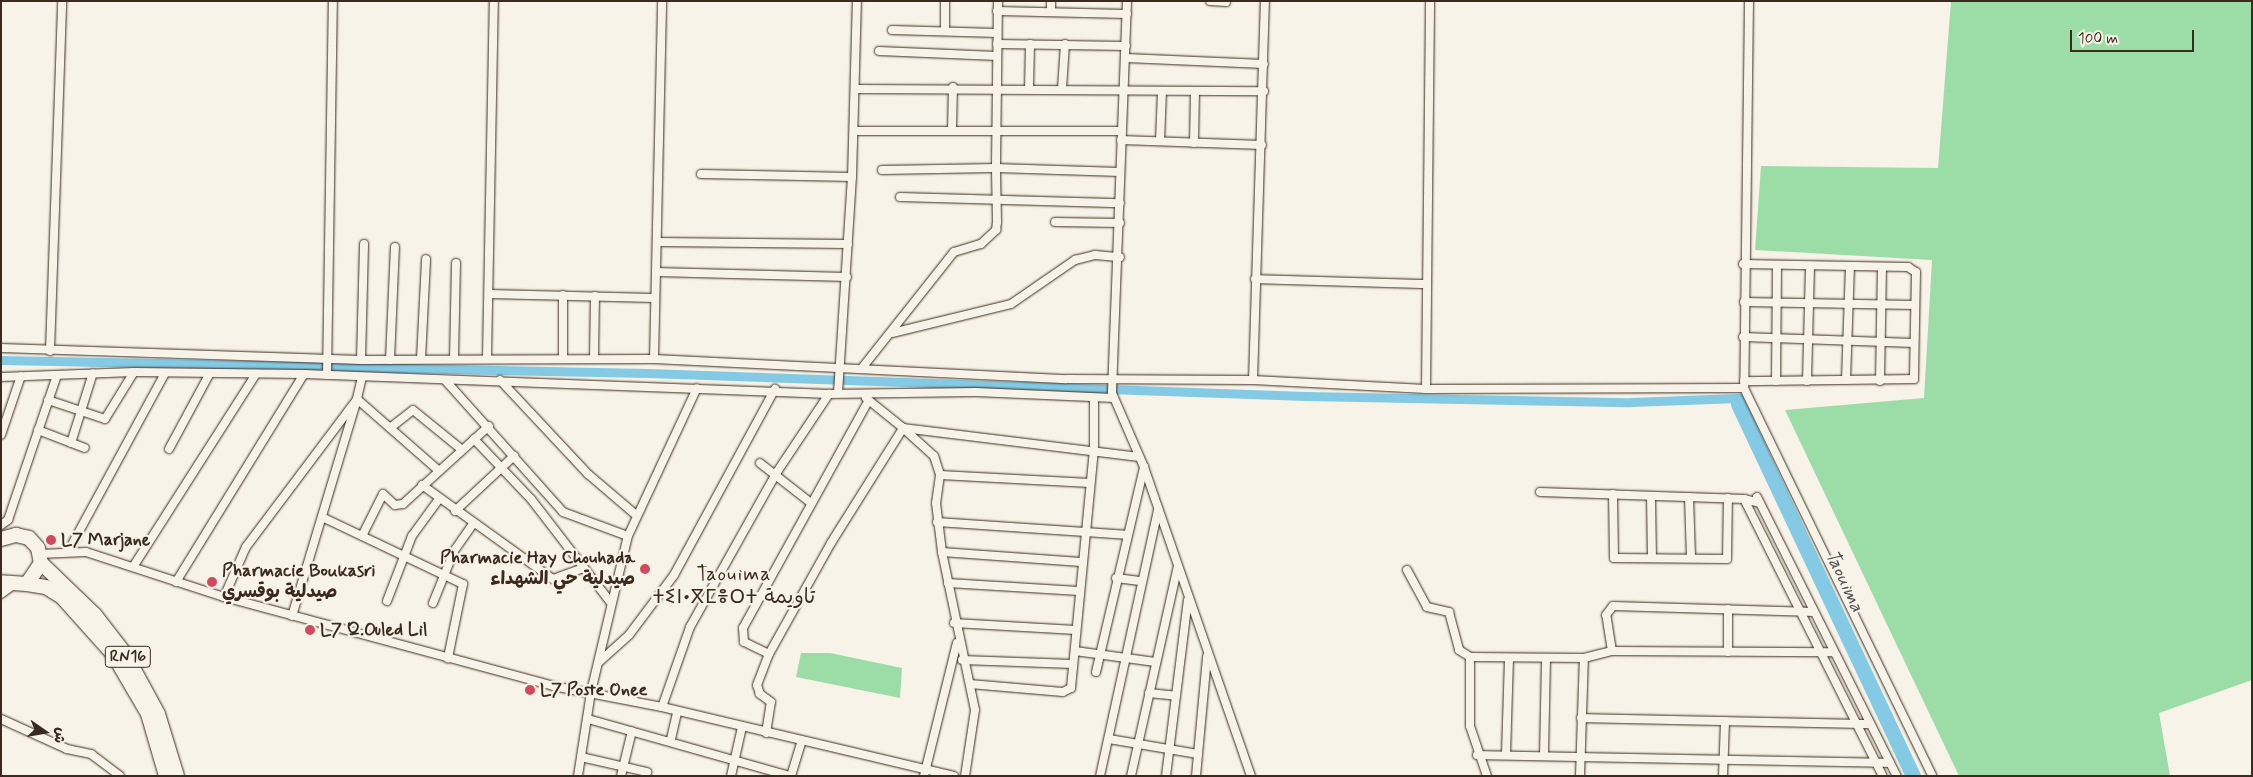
<!DOCTYPE html>
<meta charset="utf-8">
<style>
body{margin:0}
#map{position:relative;width:2253px;height:777px;overflow:hidden;background:#f7f3e8;font-family:Mynerve,"Playpen Sans Arabic","Noto Sans Tifinagh",sans-serif}
div>[style]{position:absolute}
[style*='--x']{left:calc(var(--x)*1px);top:calc(var(--y)*1px);width:calc(var(--w)*1px);rotate:calc(var(--a)*1deg)}
.green>*{inset:0;background:#9cdda7}
.canal>*{height:9px;margin:-4.5px;padding:0 4.5px;transform-origin:4.5px;border-radius:4.5px;background:#84cae5}
.river>*{height:15px;margin:-7.5px;padding:0 7.5px;transform-origin:7.5px;border-radius:7.5px;background:#84cae5}
.roads{filter:drop-shadow(0 0 1px #3b2a1e) drop-shadow(0 0 1px #3b2a1e)}
.street>*{height:8px;margin:-4px;padding:0 4px;transform-origin:4px;border-radius:4px;background:#f7f3e8}
.highway>*{height:14px;margin:-7px;padding:0 7px;transform-origin:7px;border-radius:7px;background:#f7f3e8}
.dots>*{width:14px;height:14px;translate:-50% -50%;box-sizing:border-box;border:2px solid #f7f3e8;border-radius:50%}
span{translate:-50% -50%;white-space:nowrap;text-align:center;line-height:1.15;-webkit-text-stroke:4.5px #f7f3e8;paint-order:stroke}
.shield-label span{padding:1px 4px;background:#f7f3e8;border:1px solid;border-radius:4px;-webkit-text-stroke-width:0}
.shield-label{font-size:16px;color:#3b2a1e;font-weight:700}
.poi-label{font-size:18px;color:#3b2a1e;font-weight:700}
.left{translate:0 -50%;text-align:left}
.right{translate:-100% -50%;text-align:right}
.water-label{font-size:19px;color:#4d5250;font-style:italic}
.quarter-label{font-size:20px;color:#3b2a1e;letter-spacing:1px}
.frame{position:absolute;inset:0;border:2px solid #3b2a1e;pointer-events:none}
.north{position:absolute;left:20px;top:707px;width:50px;height:50px;-webkit-text-stroke:4px #f7f3e8;paint-order:stroke;rotate:103deg;font-size:14px;font-weight:700;line-height:20px;text-align:center;color:#3b2a1e}
.north::after{content:'';display:block;margin:auto;width:18px;height:22px;background:#3b2a1e;clip-path:polygon(50% 0,100% 100%,50% 72%,0 100%)}
.scale{position:absolute;left:2070px;top:30px;width:124px;height:22px;box-sizing:border-box;border:2px solid #3b2a1e;border-top:0;padding-left:6px;font-size:15px;line-height:18px;white-space:nowrap;color:#3b2a1e;-webkit-text-stroke:4px #f7f3e8;paint-order:stroke}
</style>
<div id="map">
<div class="green">
<div style="clip-path:polygon(1951px 1px,2252px 1px,2252px 680px,2159px 713px,2170px 776px,1959px 776px,1785px 410px,1924px 398px,1932px 260px,1755px 250px,1761px 166px,1938px 168px)"></div>
<div style="clip-path:polygon(801px 653px,830px 653px,902px 668px,900px 698px,796px 677px)"></div>
</div>
<div class="canal">
<div style="--x:1;--y:360;--w:647;--a:1.15"></div>
<div style="--x:648;--y:373;--w:658;--a:2"></div>
<div style="--x:1306;--y:396;--w:324;--a:1.1"></div>
<div style="--x:1630;--y:402;--w:109;--a:-2.1"></div>
<div style="--x:1739;--y:398;--w:6;--a:99"></div>
</div>
<div class="river">
<div style="--x:1738;--y:404;--w:411;--a:64.8"></div>
</div>
<div class="roads">
<div class="street">
<div style="--x:998;--y:1;--w:167;--a:90.7"></div>
<div style="--x:996;--y:168;--w:124;--a:1.8"></div>
<div style="--x:1127;--y:1;--w:392;--a:92.2"></div>
<div style="--x:1112;--y:393;--w:81;--a:66.6"></div>
<div style="--x:1144;--y:467;--w:327;--a:70.9"></div>
<div style="--x:1210;--y:1;--w:16;--a:4"></div>
<div style="--x:1749;--y:1;--w:387;--a:90.7"></div>
<div style="--x:1744;--y:388;--w:431;--a:64.1"></div>
<div style="--x:997;--y:11;--w:130;--a:1.3"></div>
<div style="--x:1051;--y:12;--w:11;--a:-90"></div>
<div style="--x:892;--y:30;--w:105;--a:1.6"></div>
<div style="--x:945;--y:31;--w:30;--a:-90"></div>
<div style="--x:997;--y:44;--w:129;--a:0.9"></div>
<div style="--x:879;--y:51;--w:118;--a:2.4"></div>
<div style="--x:1126;--y:58;--w:138;--a:2.5"></div>
<div style="--x:856;--y:89;--w:408;--a:0.3"></div>
<div style="--x:1029;--y:89;--w:45;--a:-88.7"></div>
<div style="--x:1062;--y:89;--w:45;--a:-86.2"></div>
<div style="--x:952;--y:130;--w:43;--a:-88.7"></div>
<div style="--x:854;--y:131;--w:268;--a:0"></div>
<div style="--x:1121;--y:140;--w:141;--a:2"></div>
<div style="--x:1160;--y:141;--w:50;--a:-87.7"></div>
<div style="--x:1194;--y:143;--w:52;--a:-88.9"></div>
<div style="--x:701;--y:174;--w:151;--a:1.1"></div>
<div style="--x:900;--y:197;--w:220;--a:1.6"></div>
<div style="--x:1055;--y:222;--w:65;--a:0.9"></div>
<div style="--x:658;--y:242;--w:190;--a:0.6"></div>
<div style="--x:1743;--y:264;--w:165;--a:1"></div>
<div style="--x:1908;--y:267;--w:9;--a:32"></div>
<div style="--x:1916;--y:272;--w:107;--a:91.1"></div>
<div style="--x:1914;--y:379;--w:170;--a:179.3"></div>
<div style="--x:656;--y:272;--w:191;--a:1.5"></div>
<div style="--x:1255;--y:279;--w:171;--a:1.7"></div>
<div style="--x:489;--y:294;--w:165;--a:1.4"></div>
<div style="--x:563;--y:295;--w:63;--a:90"></div>
<div style="--x:1744;--y:302;--w:171;--a:1"></div>
<div style="--x:892;--y:333;--w:122;--a:-13.7"></div>
<div style="--x:1011;--y:304;--w:78;--a:-34.5"></div>
<div style="--x:1075;--y:260;--w:21;--a:-14"></div>
<div style="--x:1095;--y:255;--w:25;--a:5"></div>
<div style="--x:1743;--y:337;--w:171;--a:2"></div>
<div style="--x:1;--y:348;--w:360;--a:1.9"></div>
<div style="--x:361;--y:360;--w:293;--a:-0.2"></div>
<div style="--x:654;--y:359;--w:413;--a:2.8"></div>
<div style="--x:1067;--y:379;--w:186;--a:0.3"></div>
<div style="--x:1253;--y:380;--w:173;--a:3"></div>
<div style="--x:1426;--y:389;--w:318;--a:-0.2"></div>
<div style="--x:50;--y:351;--w:350;--a:-88"></div>
<div style="--x:487;--y:357;--w:356;--a:-88.9"></div>
<div style="--x:421;--y:359;--w:100;--a:-87.1"></div>
<div style="--x:454;--y:359;--w:96;--a:-88.8"></div>
<div style="--x:594;--y:359;--w:63;--a:-89.1"></div>
<div style="--x:654;--y:359;--w:358;--a:-88.7"></div>
<div style="--x:361;--y:360;--w:116;--a:-88.5"></div>
<div style="--x:390;--y:360;--w:113;--a:-87.5"></div>
<div style="--x:862;--y:368;--w:148;--a:-51.6"></div>
<div style="--x:954;--y:252;--w:28;--a:-17"></div>
<div style="--x:981;--y:244;--w:21;--a:-43"></div>
<div style="--x:996;--y:230;--w:8;--a:-83"></div>
<div style="--x:997;--y:222;--w:54;--a:-91.1"></div>
<div style="--x:996;--y:168;--w:114;--a:179"></div>
<div style="--x:327;--y:375;--w:374;--a:-89.1"></div>
<div style="--x:1;--y:377;--w:133;--a:-2.2"></div>
<div style="--x:134;--y:372;--w:170;--a:0.7"></div>
<div style="--x:304;--y:374;--w:525;--a:2.18"></div>
<div style="--x:829;--y:394;--w:147;--a:-0.8"></div>
<div style="--x:976;--y:392;--w:138;--a:2.5"></div>
<div style="--x:362;--y:377;--w:23;--a:103"></div>
<div style="--x:357;--y:399;--w:108;--a:41.2"></div>
<div style="--x:445;--y:380;--w:177;--a:48.2"></div>
<div style="--x:563;--y:512;--w:69;--a:20.3"></div>
<div style="--x:500;--y:380;--w:129;--a:46.9"></div>
<div style="--x:588;--y:474;--w:63;--a:40.5"></div>
<div style="--x:1253;--y:380;--w:379;--a:-88.2"></div>
<div style="--x:1846;--y:380;--w:114;--a:-88"></div>
<div style="--x:1776;--y:381;--w:116;--a:-89.5"></div>
<div style="--x:1807;--y:381;--w:115;--a:-88.5"></div>
<div style="--x:1880;--y:381;--w:114;--a:-89"></div>
<div style="--x:1426;--y:389;--w:388;--a:-89.4"></div>
<div style="--x:838;--y:393;--w:216;--a:-86.3"></div>
<div style="--x:852;--y:177;--w:176;--a:-88.4"></div>
<div style="--x:866;--y:398;--w:48;--a:39"></div>
<div style="--x:903;--y:428;--w:238;--a:7"></div>
<div style="--x:48;--y:400;--w:60;--a:18.4"></div>
<div style="--x:105;--y:419;--w:55;--a:-58.3"></div>
<div style="--x:390;--y:428;--w:29;--a:-38"></div>
<div style="--x:413;--y:410;--w:62;--a:39.1"></div>
<div style="--x:38;--y:430;--w:50;--a:21"></div>
<div style="--x:1;--y:435;--w:62;--a:-71.3"></div>
<div style="--x:474;--y:439;--w:83;--a:46.5"></div>
<div style="--x:531;--y:499;--w:131;--a:52.4"></div>
<div style="--x:71;--y:443;--w:73;--a:-72.6"></div>
<div style="--x:169;--y:449;--w:86;--a:-61.7"></div>
<div style="--x:760;--y:463;--w:65;--a:38.1"></div>
<div style="--x:940;--y:475;--w:150;--a:3.1"></div>
<div style="--x:422;--y:485;--w:161;--a:35.7"></div>
<div style="--x:553;--y:579;--w:33;--a:-20"></div>
<div style="--x:1540;--y:492;--w:204;--a:2"></div>
<div style="--x:1744;--y:499;--w:16;--a:14"></div>
<div style="--x:1613;--y:494;--w:64;--a:89.1"></div>
<div style="--x:1614;--y:558;--w:113;--a:0.5"></div>
<div style="--x:1727;--y:559;--w:61;--a:-89.1"></div>
<div style="--x:1651;--y:496;--w:62;--a:89.1"></div>
<div style="--x:1689;--y:497;--w:61;--a:88.1"></div>
<div style="--x:1757;--y:497;--w:312;--a:63.4"></div>
<div style="--x:1744;--y:499;--w:310;--a:63.4"></div>
<div style="--x:455;--y:511;--w:81;--a:-43"></div>
<div style="--x:324;--y:518;--w:154;--a:25.4"></div>
<div style="--x:463;--y:584;--w:76;--a:101.5"></div>
<div style="--x:937;--y:522;--w:189;--a:3.9"></div>
<div style="--x:1;--y:525;--w:9;--a:-36"></div>
<div style="--x:8;--y:520;--w:153;--a:-71.3"></div>
<div style="--x:362;--y:536;--w:47;--a:-63.4"></div>
<div style="--x:383;--y:494;--w:16;--a:43"></div>
<div style="--x:395;--y:505;--w:8;--a:-7"></div>
<div style="--x:403;--y:504;--w:116;--a:-42.2"></div>
<div style="--x:69;--y:550;--w:201;--a:-61.5"></div>
<div style="--x:942;--y:552;--w:139;--a:4.1"></div>
<div style="--x:40;--y:554;--w:46;--a:-2.5"></div>
<div style="--x:86;--y:552;--w:145;--a:18.1"></div>
<div style="--x:224;--y:597;--w:341;--a:15.1"></div>
<div style="--x:553;--y:686;--w:111;--a:10.9"></div>
<div style="--x:662;--y:707;--w:300;--a:13.3"></div>
<div style="--x:133;--y:567;--w:229;--a:-57.5"></div>
<div style="--x:1407;--y:570;--w:42;--a:61.6"></div>
<div style="--x:1427;--y:607;--w:23;--a:13"></div>
<div style="--x:1449;--y:612;--w:39;--a:75"></div>
<div style="--x:1459;--y:650;--w:13;--a:32"></div>
<div style="--x:1470;--y:657;--w:114;--a:0.5"></div>
<div style="--x:1584;--y:658;--w:29;--a:-14"></div>
<div style="--x:1612;--y:651;--w:221;--a:0.3"></div>
<div style="--x:1116;--y:578;--w:26;--a:7"></div>
<div style="--x:176;--y:582;--w:244;--a:-58.4"></div>
<div style="--x:948;--y:583;--w:131;--a:3.5"></div>
<div style="--x:1;--y:594;--w:14;--a:-36"></div>
<div style="--x:224;--y:597;--w:55;--a:-66.3"></div>
<div style="--x:246;--y:547;--w:185;--a:-53.1"></div>
<div style="--x:387;--y:601;--w:70;--a:-69"></div>
<div style="--x:412;--y:536;--w:46;--a:-53.9"></div>
<div style="--x:433;--y:603;--w:56;--a:-68"></div>
<div style="--x:454;--y:551;--w:33;--a:-55"></div>
<div style="--x:292;--y:616;--w:223;--a:-73.3"></div>
<div style="--x:954;--y:623;--w:122;--a:3.3"></div>
<div style="--x:1075;--y:651;--w:81;--a:7.8"></div>
<div style="--x:1612;--y:651;--w:36;--a:-99"></div>
<div style="--x:1606;--y:615;--w:11;--a:-52"></div>
<div style="--x:1613;--y:606;--w:201;--a:1.7"></div>
<div style="--x:1728;--y:652;--w:43;--a:-90"></div>
<div style="--x:769;--y:654;--w:28;--a:-154"></div>
<div style="--x:744;--y:642;--w:14;--a:-94"></div>
<div style="--x:743;--y:628;--w:260;--a:-61.1"></div>
<div style="--x:1470;--y:657;--w:69;--a:90"></div>
<div style="--x:1470;--y:726;--w:53;--a:71.2"></div>
<div style="--x:962;--y:660;--w:111;--a:2.1"></div>
<div style="--x:599;--y:662;--w:40;--a:-42"></div>
<div style="--x:629;--y:635;--w:75;--a:-53.1"></div>
<div style="--x:674;--y:575;--w:212;--a:-61.5"></div>
<div style="--x:1096;--y:672;--w:211;--a:-76.8"></div>
<div style="--x:970;--y:684;--w:93;--a:4.9"></div>
<div style="--x:1063;--y:692;--w:9;--a:-27"></div>
<div style="--x:1071;--y:688;--w:238;--a:-84.5"></div>
<div style="--x:1094;--y:451;--w:53;--a:-90"></div>
<div style="--x:1149;--y:693;--w:27;--a:6"></div>
<div style="--x:662;--y:707;--w:85;--a:-70.7"></div>
<div style="--x:690;--y:627;--w:178;--a:-60.7"></div>
<div style="--x:777;--y:472;--w:94;--a:-56.3"></div>
<div style="--x:1581;--y:718;--w:289;--a:1.2"></div>
<div style="--x:1;--y:719;--w:72;--a:24.4"></div>
<div style="--x:67;--y:749;--w:25;--a:12"></div>
<div style="--x:91;--y:754;--w:36;--a:37"></div>
<div style="--x:588;--y:719;--w:209;--a:15.8"></div>
<div style="--x:766;--y:733;--w:31;--a:-81"></div>
<div style="--x:771;--y:702;--w:14;--a:-144"></div>
<div style="--x:760;--y:694;--w:9;--a:-108"></div>
<div style="--x:757;--y:685;--w:33;--a:-69"></div>
<div style="--x:769;--y:654;--w:127;--a:-60.8"></div>
<div style="--x:831;--y:543;--w:136;--a:-57.9"></div>
<div style="--x:903;--y:428;--w:42;--a:42.1"></div>
<div style="--x:934;--y:456;--w:20;--a:72"></div>
<div style="--x:940;--y:475;--w:28;--a:98"></div>
<div style="--x:936;--y:503;--w:49;--a:83"></div>
<div style="--x:942;--y:552;--w:161;--a:78.2"></div>
<div style="--x:975;--y:710;--w:67;--a:98.6"></div>
<div style="--x:671;--y:739;--w:28;--a:-77"></div>
<div style="--x:1109;--y:739;--w:90;--a:9.6"></div>
<div style="--x:1506;--y:754;--w:96;--a:-88.2"></div>
<div style="--x:1477;--y:755;--w:413;--a:1.1"></div>
<div style="--x:1544;--y:755;--w:97;--a:-88.8"></div>
<div style="--x:581;--y:757;--w:68;--a:12.8"></div>
<div style="--x:578;--y:776;--w:85;--a:-81.2"></div>
<div style="--x:591;--y:692;--w:160;--a:-76.7"></div>
<div style="--x:628;--y:536;--w:163;--a:-65"></div>
<div style="--x:621;--y:776;--w:46;--a:-76.3"></div>
<div style="--x:731;--y:776;--w:50;--a:-77.3"></div>
<div style="--x:791;--y:776;--w:37;--a:-73"></div>
<div style="--x:924;--y:776;--w:137;--a:-76.1"></div>
<div style="--x:1100;--y:776;--w:273;--a:-77.7"></div>
<div style="--x:1131;--y:776;--w:215;--a:-77.4"></div>
<div style="--x:1166;--y:776;--w:177;--a:-82.9"></div>
<div style="--x:1196;--y:776;--w:120;--a:-84.7"></div>
<div style="--x:1580;--y:776;--w:118;--a:-88.1"></div>
<div style="--x:1723;--y:776;--w:55;--a:-87.9"></div>
</div>
<div class="highway">
<div style="--x:1;--y:539;--w:16;--a:-15"></div>
<div style="--x:16;--y:535;--w:13;--a:13"></div>
<div style="--x:29;--y:538;--w:13;--a:48"></div>
<div style="--x:38;--y:548;--w:15;--a:79"></div>
<div style="--x:41;--y:563;--w:25;--a:124"></div>
<div style="--x:27;--y:584;--w:26;--a:-176"></div>
<div style="--x:41;--y:563;--w:75;--a:43.9"></div>
<div style="--x:95;--y:615;--w:51;--a:52.2"></div>
<div style="--x:126;--y:655;--w:67;--a:61.5"></div>
<div style="--x:158;--y:714;--w:65;--a:73"></div>
<div style="--x:27;--y:584;--w:19;--a:9"></div>
<div style="--x:46;--y:587;--w:19;--a:32"></div>
<div style="--x:62;--y:597;--w:76;--a:48.2"></div>
<div style="--x:113;--y:654;--w:69;--a:59.7"></div>
<div style="--x:148;--y:714;--w:65;--a:73.8"></div>
</div>
</div>
<div class="dots">
<div style="left:51px;top:540px;background:#d1495b"></div>
<div style="left:645px;top:569px;background:#d1495b"></div>
<div style="left:212px;top:582px;background:#d1495b"></div>
<div style="left:310px;top:630px;background:#d1495b"></div>
<div style="left:530px;top:690px;background:#d1495b"></div>
</div>
<div class="shield-label">
<span style="left:128px;top:657px">RN16</span>
</div>
<div class="poi-label">
<span class="left" style="left:61px;top:540px">L7 Marjane</span>
<span class="right" style="left:635px;top:569px">Pharmacie Hay Chouhada<br>صيدلية حي الشهداء</span>
<span class="left" style="left:222px;top:582px">Pharmacie Boukasri<br>صيدلية بوقسري</span>
<span class="left" style="left:320px;top:630px">L7 Q.Ouled Lil</span>
<span class="left" style="left:540px;top:690px">L7 Poste Onee</span>
</div>
<div class="water-label">
<span style="left:1844px;top:581px;rotate:65deg">Taouima</span>
</div>
<div class="quarter-label">
<span style="left:734px;top:586px">Taouima<br>ⵜⵉⵏ•ⴳⵎⴻⵔⵜ تاويمة</span>
</div>
<div class="frame"></div>
<div class="north">ش</div>
<div class="scale">100 m</div>
</div>
